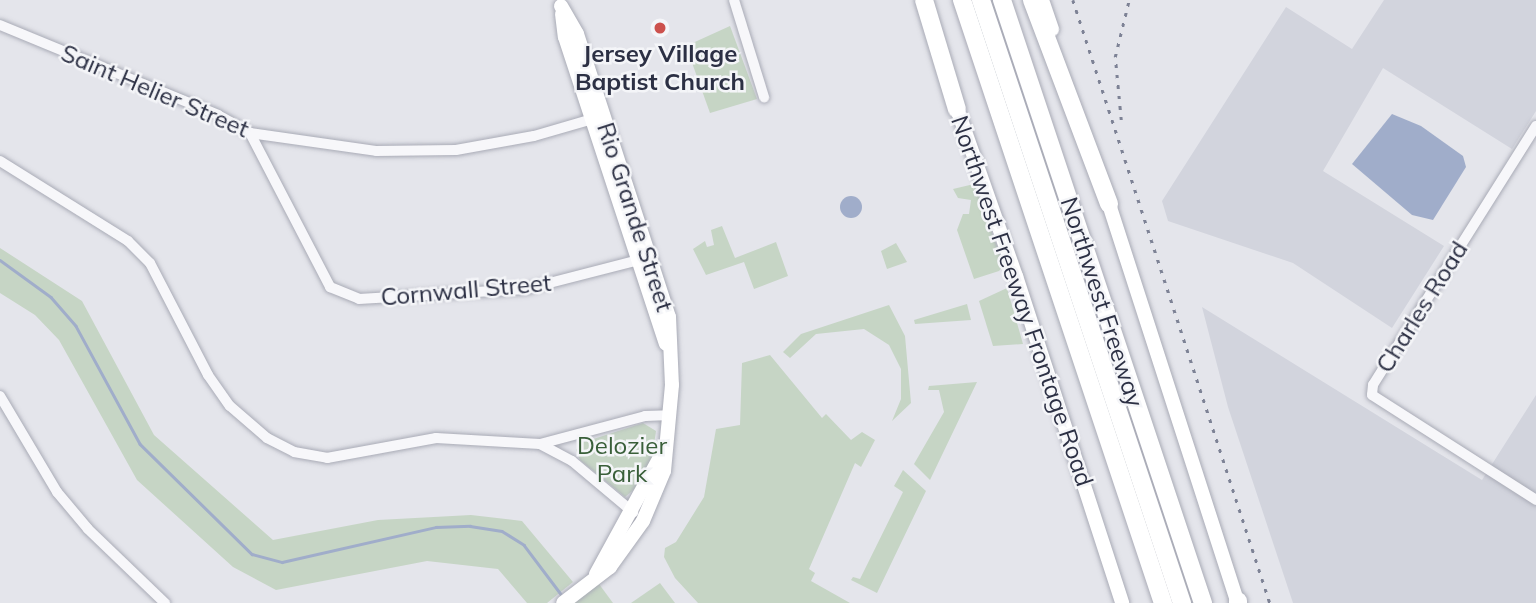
<!DOCTYPE html>
<style>
body{margin:0}
#map{position:relative;width:1536px;height:603px;overflow:hidden;background:#e4e5eb;font-family:Mulish,sans-serif}
div>[style]{position:absolute}
[style*='--x']{left:calc(var(--x)*1px);top:calc(var(--y)*1px);width:calc(var(--w)*1px);rotate:calc(var(--a)*1deg)}
.built>*{inset:0;background:#d2d4dd}
.green>*{inset:0;background:#c6d5c5}
.water>*{inset:0;background:#a0adca}
.round{border-radius:50%}
.stream>*{height:2.5px;margin:-1.25px;padding:0 1.25px;transform-origin:1.25px;border-radius:1.25px;background:#a0adca}
.roads{filter:drop-shadow(0 0 2px #a9abb6) drop-shadow(0 0 2px #a9abb6)}
.street>*{height:10px;margin:-5px;padding:0 5px;transform-origin:5px;border-radius:5px;background:#f7f7fa}
.secondary>*{height:14px;margin:-7px;padding:0 7px;transform-origin:7px;border-radius:7px;background:#fff}
.highway>*{height:18px;margin:-9px;padding:0 9px;transform-origin:9px;border-radius:9px;background:#fff}
.rail>*{height:2.5px;margin-top:-1.25px;transform-origin:0;background:repeating-linear-gradient(90deg,#7d8295 0 3.5px,transparent 0 10.5px)}
.dots>*{width:19px;height:19px;translate:-50% -50%;box-sizing:border-box;border:4px solid #f4f5f8;border-radius:50%}
span{translate:-50% -50%;white-space:nowrap;text-align:center;line-height:1.15;-webkit-text-stroke:5px #f4f5f8;paint-order:stroke}
.poi-label{font-size:24px;color:#2c3044;font-weight:700}
.street-label{font-size:24px;color:#2c3044}
.park-label{font-size:24px;color:#395f39}
</style>
<div id="map">
<div class="built">
<div style="clip-path:polygon(1384px 0,1536px 0,1536px 111px,1512px 149px,1383px 68px,1323px 171px,1444px 246px,1392px 328px,1293px 263px,1168px 221px,1162px 201px,1286px 7px,1352px 49px)"></div>
<div style="clip-path:polygon(1202px 307px,1482px 480px,1536px 395px,1536px 603px,1293px 603px,1228px 407px)"></div>
</div>
<div class="green">
<div style="clip-path:polygon(730px 26px,757px 99px,710px 113px,686px 46px)"></div>
<div style="clip-path:polygon(974px 184px,1004px 265px,999px 271px,974px 279px,957px 230px,963px 214px,969px 214px,971px 200px,958px 198px,953px 189px)"></div>
<div style="clip-path:polygon(722px 226px,735px 258px,776px 242px,788px 276px,754px 289px,744px 262px,706px 275px,693px 249px,705px 241px,707px 247px,714px 245px,711px 230px)"></div>
<div style="clip-path:polygon(896px 243px,907px 262px,887px 269px,881px 251px)"></div>
<div style="clip-path:polygon(0 248px,82px 301px,154px 435px,273px 540px,378px 520px,471px 515px,522px 521px,573px 582px,547px 603px,527px 603px,498px 569px,427px 561px,276px 590px,233px 567px,137px 480px,59px 340px,35px 315px,0 293px)"></div>
<div style="clip-path:polygon(1007px 288px,1023px 344px,993px 346px,979px 301px)"></div>
<div style="clip-path:polygon(967px 304px,971px 320px,915px 324px,914px 320px)"></div>
<div style="clip-path:polygon(889px 305px,905px 336px,911px 403px,892px 421px,901px 399px,901px 369px,889px 345px,864px 329px,816px 334px,790px 358px,783px 352px,801px 334px)"></div>
<div style="clip-path:polygon(770px 355px,822px 418px,826px 414px,851px 440px,862px 432px,875px 440px,861px 467px,855px 463px,809px 569px,815px 573px,811px 581px,850px 603px,698px 603px,675px 578px,664px 557px,665px 548px,676px 542px,704px 497px,716px 429px,740px 425px,742px 363px)"></div>
<div style="clip-path:polygon(977px 382px,930px 480px,914px 464px,944px 412px,939px 390px,928px 390px,929px 386px)"></div>
<div style="clip-path:polygon(643px 423px,656px 431px,652px 457px,644px 481px,625px 497px,580px 460px,576px 450px,581px 443px)"></div>
<div style="clip-path:polygon(903px 470px,926px 491px,877px 593px,851px 580px,853px 577px,860px 579px,903px 492px,894px 486px)"></div>
<div style="clip-path:polygon(660px 583px,675px 603px,631px 603px)"></div>
<div style="clip-path:polygon(599px 584px,613px 603px,573px 603px)"></div>
</div>
<div class="water">
<div style="clip-path:polygon(1392px 114px,1421px 126px,1463px 156px,1466px 167px,1433px 220px,1412px 215px,1352px 164px)"></div>
<div class="round" style="left:840px;top:196px;width:22px;height:22px"></div>
</div>
<div class="stream">
<div style="--x:0;--y:260;--w:63;--a:36"></div>
<div style="--x:51;--y:297;--w:38;--a:49"></div>
<div style="--x:76;--y:326;--w:134;--a:61.5"></div>
<div style="--x:140;--y:444;--w:157;--a:44.5"></div>
<div style="--x:252;--y:554;--w:31;--a:15"></div>
<div style="--x:282;--y:562;--w:158;--a:-12.8"></div>
<div style="--x:436;--y:527;--w:34;--a:-2"></div>
<div style="--x:470;--y:526;--w:32;--a:9"></div>
<div style="--x:502;--y:531;--w:26;--a:32"></div>
<div style="--x:524;--y:545;--w:66;--a:53"></div>
</div>
<div class="roads">
<div class="street">
<div style="--x:734;--y:0;--w:102;--a:72.8"></div>
<div style="--x:0;--y:25;--w:236;--a:22.4"></div>
<div style="--x:218;--y:115;--w:37;--a:29"></div>
<div style="--x:250;--y:133;--w:127;--a:8.1"></div>
<div style="--x:376;--y:151;--w:80;--a:-0.7"></div>
<div style="--x:456;--y:150;--w:79;--a:-10.2"></div>
<div style="--x:534;--y:136;--w:65;--a:-16.2"></div>
<div style="--x:1536;--y:126;--w:306;--a:122.2"></div>
<div style="--x:1373;--y:385;--w:10;--a:96"></div>
<div style="--x:1372;--y:395;--w:195;--a:32.6"></div>
<div style="--x:250;--y:133;--w:174;--a:62.5"></div>
<div style="--x:330;--y:287;--w:31;--a:22"></div>
<div style="--x:359;--y:299;--w:167;--a:-3.4"></div>
<div style="--x:526;--y:289;--w:121;--a:-14.4"></div>
<div style="--x:0;--y:161;--w:151;--a:32"></div>
<div style="--x:128;--y:241;--w:31;--a:45"></div>
<div style="--x:150;--y:263;--w:126;--a:62.6"></div>
<div style="--x:208;--y:375;--w:38;--a:55"></div>
<div style="--x:230;--y:406;--w:49;--a:40.9"></div>
<div style="--x:267;--y:438;--w:30;--a:27"></div>
<div style="--x:294;--y:452;--w:34;--a:10"></div>
<div style="--x:327;--y:458;--w:111;--a:-10.4"></div>
<div style="--x:436;--y:438;--w:104;--a:3.3"></div>
<div style="--x:540;--y:444;--w:36;--a:28"></div>
<div style="--x:572;--y:461;--w:80;--a:39.9"></div>
<div style="--x:0;--y:396;--w:112;--a:59.3"></div>
<div style="--x:57;--y:492;--w:48;--a:50"></div>
<div style="--x:88;--y:529;--w:107;--a:43.9"></div>
<div style="--x:540;--y:444;--w:109;--a:-14.9"></div>
<div style="--x:645;--y:416;--w:25;--a:-2"></div>
</div>
<div class="secondary">
<div style="--x:1042;--y:0;--w:31;--a:71"></div>
<div style="--x:561;--y:6;--w:32;--a:60"></div>
<div style="--x:577;--y:34;--w:298;--a:72"></div>
<div style="--x:669;--y:317;--w:68;--a:87.5"></div>
<div style="--x:672;--y:385;--w:86;--a:95.3"></div>
<div style="--x:664;--y:471;--w:54;--a:112.8"></div>
<div style="--x:643;--y:521;--w:57;--a:125.7"></div>
<div style="--x:610;--y:567;--w:59;--a:142.5"></div>
<div style="--x:562;--y:14;--w:23;--a:83"></div>
<div style="--x:565;--y:37;--w:323;--a:71.8"></div>
<div style="--x:954;--y:100;--w:187;--a:70.6"></div>
<div style="--x:1016;--y:276;--w:344;--a:72"></div>
<div style="--x:1106;--y:195;--w:429;--a:72.1"></div>
<div style="--x:596;--y:574;--w:141;--a:-61.3"></div>
</div>
<div class="highway">
<div style="--x:924;--y:0;--w:114;--a:73.2"></div>
<div style="--x:962;--y:0;--w:636;--a:71.57"></div>
<div style="--x:981;--y:0;--w:636;--a:71.57"></div>
<div style="--x:1002;--y:0;--w:636;--a:71.57"></div>
<div style="--x:1032;--y:0;--w:218;--a:69.3"></div>
<div style="--x:1238;--y:601;--w:2;--a:90"></div>
</div>
</div>
<div class="rail">
<div style="--x:1073;--y:0;--w:634;--a:71.91"></div>
<div style="--x:1121;--y:120;--w:63;--a:-95.4"></div>
<div style="--x:1115;--y:57;--w:59;--a:-76.2"></div>
</div>
<div class="dots">
<div style="left:660px;top:28px;background:#cc514d"></div>
</div>
<div class="poi-label">
<span style="left:660px;top:68px">Jersey Village<br>Baptist Church</span>
</div>
<div class="street-label">
<span style="left:155px;top:91px;rotate:23deg">Saint Helier Street</span>
<span style="left:635px;top:217px;rotate:72deg">Rio Grande Street</span>
<span style="left:466px;top:290px;rotate:-5deg">Cornwall Street</span>
<span style="left:1022px;top:301px;rotate:71deg">Northwest Freeway Frontage Road</span>
<span style="left:1102px;top:302px;rotate:72deg">Northwest Freeway</span>
<span style="left:1422px;top:307px;rotate:-58deg">Charles Road</span>
</div>
<div class="park-label">
<span style="left:622px;top:460px">Delozier<br>Park</span>
</div>
</div>
